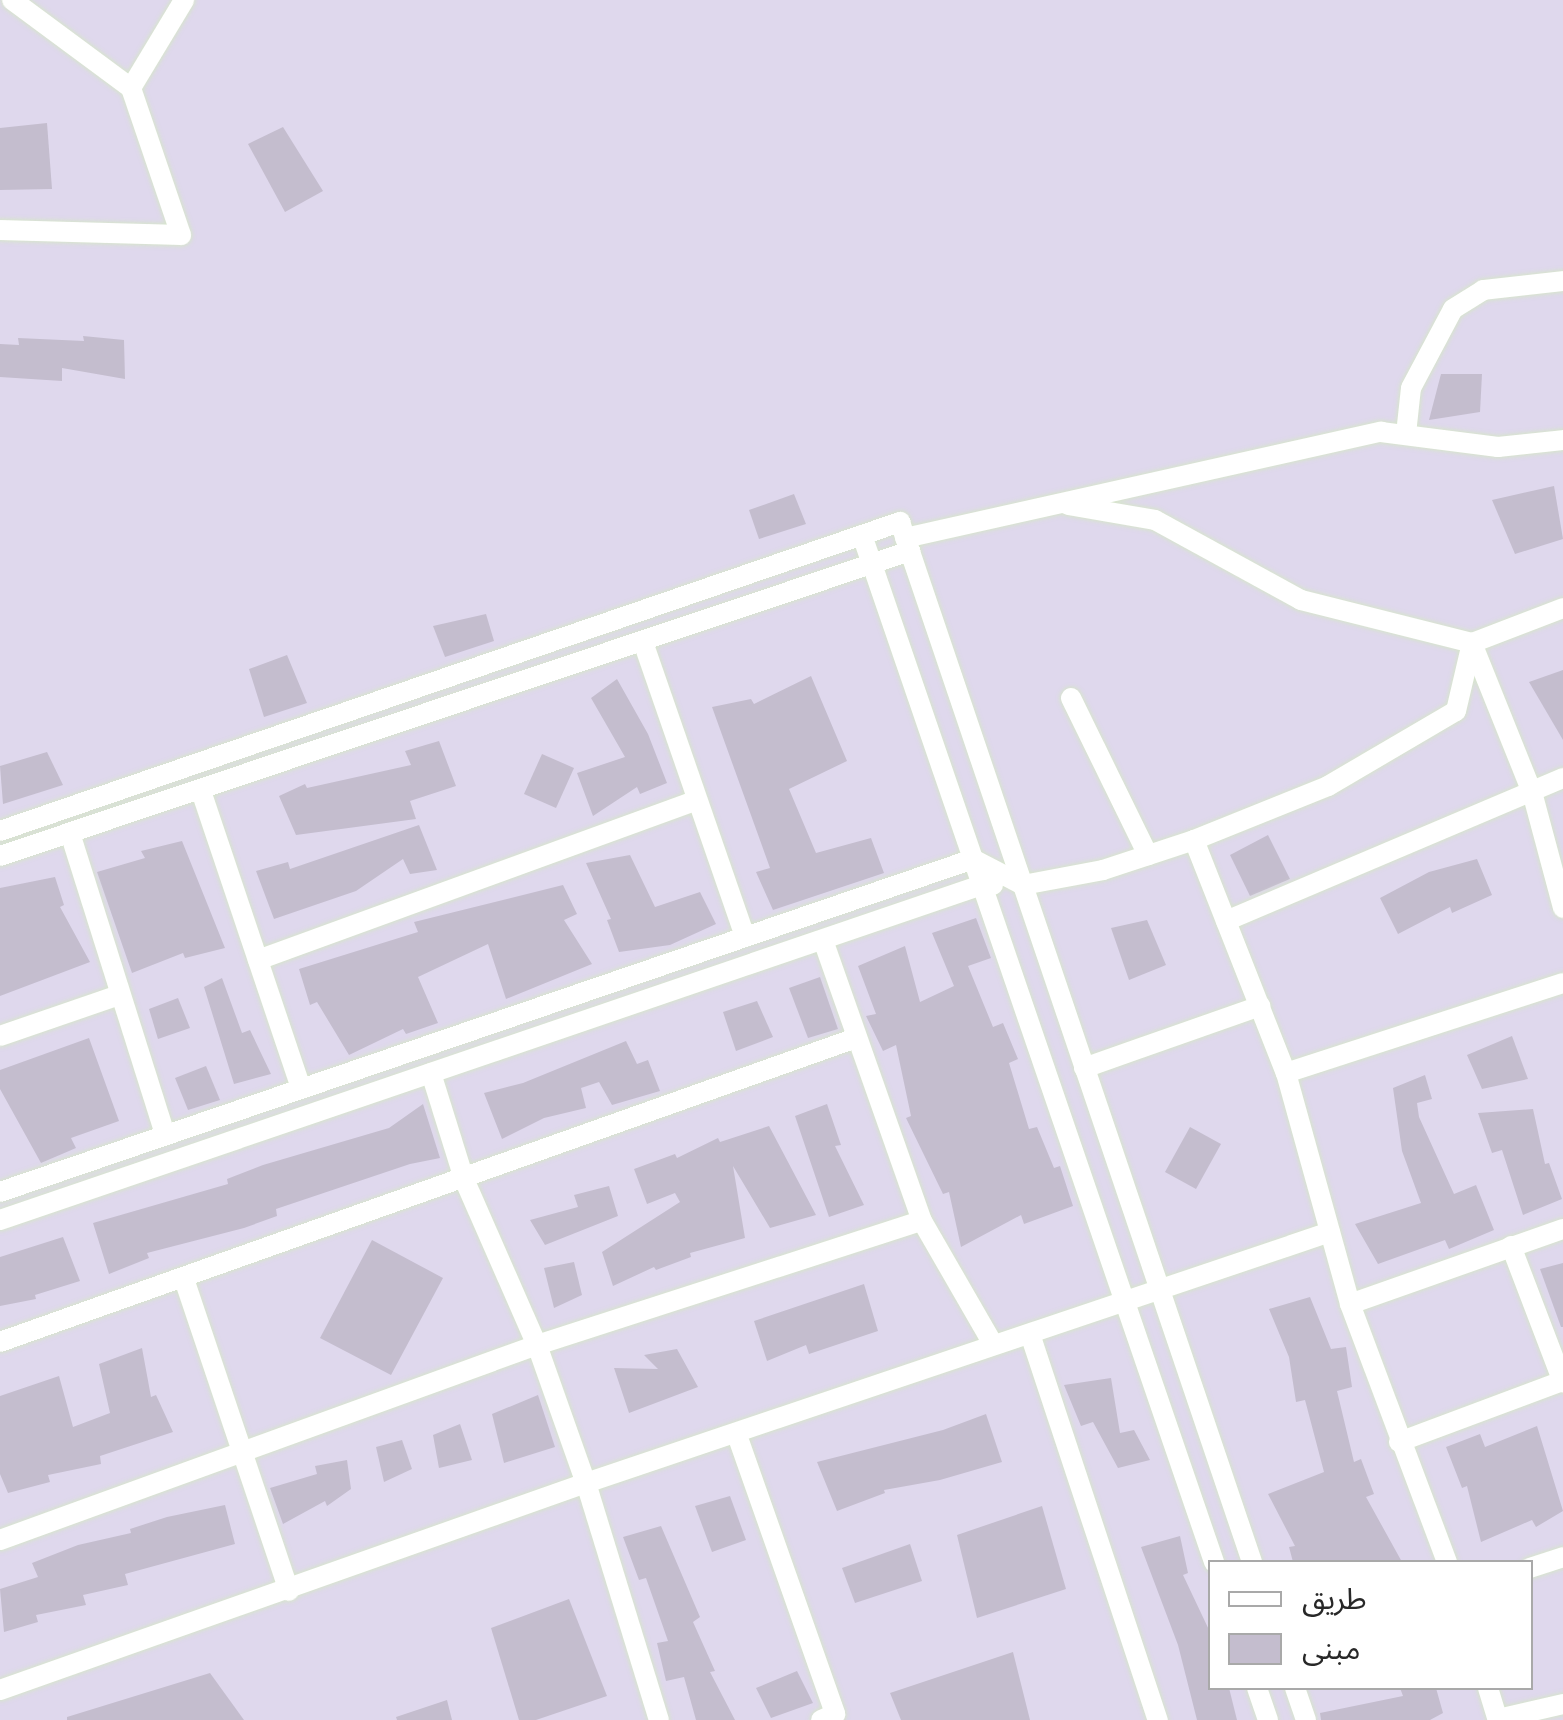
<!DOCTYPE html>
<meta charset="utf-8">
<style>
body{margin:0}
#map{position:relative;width:1563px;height:1720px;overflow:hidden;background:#dfd8ed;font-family:Mulish,"Noto Sans Arabic",sans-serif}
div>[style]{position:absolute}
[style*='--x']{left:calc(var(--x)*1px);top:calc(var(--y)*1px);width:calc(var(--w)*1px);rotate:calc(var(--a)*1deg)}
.building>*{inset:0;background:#c4bdce}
.roads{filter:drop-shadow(0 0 2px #d7e4cd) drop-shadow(0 0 2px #d7e4cd)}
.street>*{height:20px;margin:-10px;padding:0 10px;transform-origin:10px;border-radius:10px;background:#fff}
span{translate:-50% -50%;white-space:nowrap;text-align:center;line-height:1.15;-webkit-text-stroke:10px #fff;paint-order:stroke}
.legend{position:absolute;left:1208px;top:1560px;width:325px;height:130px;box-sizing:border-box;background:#fff;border:2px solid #a9a9a9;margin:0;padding:12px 18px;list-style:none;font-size:30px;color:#282828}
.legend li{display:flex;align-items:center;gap:20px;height:50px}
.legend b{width:50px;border:2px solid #a9a9a9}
</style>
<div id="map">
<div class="building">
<div style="clip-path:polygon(47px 123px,52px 189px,0 190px,0 128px)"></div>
<div style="clip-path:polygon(283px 127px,323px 191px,285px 212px,248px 144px)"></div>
<div style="clip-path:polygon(83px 336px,124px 340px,125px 379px,62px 368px,62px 381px,0 377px,0 344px,19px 345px,18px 338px,84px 341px)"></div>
<div style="clip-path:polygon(1441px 374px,1482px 374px,1480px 412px,1429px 420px)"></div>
<div style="clip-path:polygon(1554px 486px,1563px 539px,1515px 554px,1492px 500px)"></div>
<div style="clip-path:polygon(794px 494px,806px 524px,759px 539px,749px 510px)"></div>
<div style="clip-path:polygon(486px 614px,494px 641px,445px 657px,433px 626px)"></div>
<div style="clip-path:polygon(287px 655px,307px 703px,264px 717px,249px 669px)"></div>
<div style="clip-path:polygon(1563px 670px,1563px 740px,1529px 682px)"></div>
<div style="clip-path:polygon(811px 676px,847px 761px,789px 789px,816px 853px,871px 838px,884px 873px,773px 910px,756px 872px,770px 868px,712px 707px,751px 699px,754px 704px)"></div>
<div style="clip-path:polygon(617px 679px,648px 734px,667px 783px,640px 794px,637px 787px,593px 816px,577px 773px,625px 757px,591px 698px)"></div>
<div style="clip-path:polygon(439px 741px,456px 786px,410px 801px,416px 819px,296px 835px,279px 796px,305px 784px,307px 788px,411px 765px,405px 751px)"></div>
<div style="clip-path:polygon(47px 752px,63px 785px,3px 804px,0 766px)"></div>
<div style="clip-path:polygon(542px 754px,574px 768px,556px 808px,524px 794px)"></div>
<div style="clip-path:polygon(419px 825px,437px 870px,410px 874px,403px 859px,356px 891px,274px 919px,256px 871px,288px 862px,290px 869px)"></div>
<div style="clip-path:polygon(1268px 835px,1290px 879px,1250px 896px,1230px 855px)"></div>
<div style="clip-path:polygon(182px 841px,225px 948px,185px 958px,183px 953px,132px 973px,97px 872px,145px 858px,141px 851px)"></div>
<div style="clip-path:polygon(630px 855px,655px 907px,700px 892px,716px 924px,670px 945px,619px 952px,607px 920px,611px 919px,586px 863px)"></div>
<div style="clip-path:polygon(1477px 859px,1492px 895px,1452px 913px,1450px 907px,1398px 934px,1380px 898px,1429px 872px)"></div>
<div style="clip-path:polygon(55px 877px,64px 905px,60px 907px,90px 962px,0 996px,0 888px)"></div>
<div style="clip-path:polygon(563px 885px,577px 914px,564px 920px,592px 964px,506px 999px,488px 944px,418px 977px,438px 1023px,406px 1034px,403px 1029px,349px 1055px,317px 1002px,310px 1005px,299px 969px,418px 932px,414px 922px)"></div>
<div style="clip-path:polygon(976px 918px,991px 958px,968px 966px,993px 1027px,1003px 1023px,1018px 1059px,1009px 1063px,1029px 1129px,1037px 1127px,1054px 1168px,1060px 1166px,1073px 1206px,1024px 1224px,1021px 1215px,961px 1247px,949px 1192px,943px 1194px,906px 1118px,911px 1116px,896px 1045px,883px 1051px,866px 1016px,876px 1014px,858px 966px,905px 946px,920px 1002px,954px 986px,932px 933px)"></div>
<div style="clip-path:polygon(1147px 920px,1166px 965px,1129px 980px,1111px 928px)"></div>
<div style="clip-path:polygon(820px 977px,838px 1029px,808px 1038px,789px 988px)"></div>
<div style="clip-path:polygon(222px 978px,242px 1033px,250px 1030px,271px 1074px,234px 1084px,204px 987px)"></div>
<div style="clip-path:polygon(178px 998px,190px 1028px,158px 1039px,149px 1009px)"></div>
<div style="clip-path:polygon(757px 1001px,773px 1037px,736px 1051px,723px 1012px)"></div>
<div style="clip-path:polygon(1512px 1036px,1528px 1079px,1482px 1089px,1467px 1055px)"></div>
<div style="clip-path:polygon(89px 1038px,119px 1121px,71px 1138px,76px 1148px,41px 1163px,0 1089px,0 1070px)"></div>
<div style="clip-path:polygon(626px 1041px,637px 1064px,648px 1060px,660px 1091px,612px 1105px,599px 1082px,581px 1088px,586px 1108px,544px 1118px,502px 1139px,484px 1093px,523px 1083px)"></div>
<div style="clip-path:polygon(206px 1066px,220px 1100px,188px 1110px,175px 1078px)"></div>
<div style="clip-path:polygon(1425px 1075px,1432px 1099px,1417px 1103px,1419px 1117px,1454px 1194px,1476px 1185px,1494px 1230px,1449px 1249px,1445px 1240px,1378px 1264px,1355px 1224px,1421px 1203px,1402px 1151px,1393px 1088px)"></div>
<div style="clip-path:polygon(423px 1104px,440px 1158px,410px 1164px,276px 1209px,277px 1216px,244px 1228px,147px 1253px,149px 1258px,109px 1274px,93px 1223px,228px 1184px,227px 1179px,263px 1165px,389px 1128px)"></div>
<div style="clip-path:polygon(827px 1104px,841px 1145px,835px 1146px,864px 1205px,829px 1217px,795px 1116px)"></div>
<div style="clip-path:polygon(1533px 1109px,1545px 1164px,1549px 1163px,1562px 1199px,1523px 1215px,1502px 1150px,1492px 1153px,1478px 1113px)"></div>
<div style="clip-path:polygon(769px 1126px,816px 1215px,770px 1228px,733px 1166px,745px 1238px,690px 1253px,691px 1257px,656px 1270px,654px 1267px,613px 1286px,602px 1252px,680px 1202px,675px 1193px,647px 1204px,634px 1169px,675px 1154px,677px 1158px,718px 1138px,720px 1142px)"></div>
<div style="clip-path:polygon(1190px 1127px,1221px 1144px,1196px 1189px,1165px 1172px)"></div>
<div style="clip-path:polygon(609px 1186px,618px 1216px,545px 1245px,530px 1220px,578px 1207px,574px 1195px)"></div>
<div style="clip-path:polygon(63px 1237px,80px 1281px,35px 1295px,36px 1299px,0 1306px,0 1257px)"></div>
<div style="clip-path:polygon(372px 1240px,443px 1278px,391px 1375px,320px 1338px)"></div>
<div style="clip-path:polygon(574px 1262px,582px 1295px,554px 1308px,544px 1268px)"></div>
<div style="clip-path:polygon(1563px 1263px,1563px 1327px,1561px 1327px,1540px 1269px)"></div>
<div style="clip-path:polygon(864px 1284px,878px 1331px,809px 1354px,806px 1345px,767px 1361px,754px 1321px)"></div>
<div style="clip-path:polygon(1310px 1297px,1331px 1349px,1346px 1347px,1352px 1387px,1337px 1391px,1354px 1462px,1361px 1459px,1374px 1494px,1366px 1497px,1402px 1562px,1293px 1562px,1289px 1547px,1295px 1546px,1268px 1494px,1324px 1472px,1305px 1400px,1296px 1402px,1289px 1357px,1269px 1309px)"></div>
<div style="clip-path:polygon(142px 1348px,151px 1397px,156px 1395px,173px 1432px,100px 1456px,101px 1464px,48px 1475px,50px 1482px,8px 1493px,0 1474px,0 1396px,59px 1376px,73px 1427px,110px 1413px,99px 1364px)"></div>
<div style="clip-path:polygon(677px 1349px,698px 1387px,629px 1413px,614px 1368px,658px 1369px,644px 1355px)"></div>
<div style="clip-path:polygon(1111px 1378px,1120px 1433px,1134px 1430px,1150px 1460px,1118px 1468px,1093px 1422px,1081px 1426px,1064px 1385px)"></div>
<div style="clip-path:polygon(538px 1395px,555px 1447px,504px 1463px,492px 1414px)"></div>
<div style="clip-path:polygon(986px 1414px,1002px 1462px,940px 1480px,884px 1490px,885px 1493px,837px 1511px,817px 1462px,943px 1430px)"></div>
<div style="clip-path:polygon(460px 1424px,472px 1460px,439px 1468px,433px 1435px)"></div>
<div style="clip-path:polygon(1537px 1426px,1563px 1511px,1536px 1527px,1532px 1520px,1481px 1542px,1467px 1486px,1462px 1488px,1446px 1447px,1480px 1434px,1485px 1447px)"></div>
<div style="clip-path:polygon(402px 1440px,412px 1469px,384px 1482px,376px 1447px)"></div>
<div style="clip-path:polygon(347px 1460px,351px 1489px,327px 1506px,325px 1501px,283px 1524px,270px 1488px,317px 1474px,315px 1466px)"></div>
<div style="clip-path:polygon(730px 1496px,746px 1540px,712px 1552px,695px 1506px)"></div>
<div style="clip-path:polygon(225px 1505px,235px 1544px,125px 1574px,128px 1585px,83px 1595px,86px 1605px,36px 1615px,38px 1622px,4px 1632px,0 1589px,38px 1577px,32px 1563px,78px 1545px,131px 1533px,130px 1529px,167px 1517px)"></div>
<div style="clip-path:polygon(1042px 1506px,1066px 1589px,977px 1618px,957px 1535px)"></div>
<div style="clip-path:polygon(661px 1526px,700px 1617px,693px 1622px,715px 1671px,710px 1672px,735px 1720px,696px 1720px,684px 1677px,666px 1681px,657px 1643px,668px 1641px,646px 1578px,639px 1580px,623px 1537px)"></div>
<div style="clip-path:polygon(1180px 1536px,1188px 1573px,1183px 1575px,1210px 1632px,1210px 1688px,1229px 1688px,1237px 1720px,1197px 1720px,1178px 1645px,1141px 1547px)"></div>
<div style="clip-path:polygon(910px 1544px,922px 1581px,855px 1603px,842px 1568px)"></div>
<div style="clip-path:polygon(569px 1599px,607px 1696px,536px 1720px,519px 1720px,491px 1628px)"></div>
<div style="clip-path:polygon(1013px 1652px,1030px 1720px,901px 1720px,890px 1693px)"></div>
<div style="clip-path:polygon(797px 1671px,813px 1703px,771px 1718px,756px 1688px)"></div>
<div style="clip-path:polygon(210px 1673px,244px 1720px,67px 1720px,67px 1717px)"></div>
<div style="clip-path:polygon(1400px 1688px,1436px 1688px,1443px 1713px,1430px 1720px,1321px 1720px,1320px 1713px,1403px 1696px)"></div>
<div style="clip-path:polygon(447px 1700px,452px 1720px,397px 1720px,396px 1717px)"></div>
</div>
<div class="roads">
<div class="street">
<div style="--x:131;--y:88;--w:103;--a:-58.9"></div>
<div style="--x:0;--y:230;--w:181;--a:1.6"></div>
<div style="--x:181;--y:235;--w:155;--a:-108.8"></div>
<div style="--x:131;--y:88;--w:148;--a:-143.5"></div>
<div style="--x:1406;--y:434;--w:46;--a:-83.8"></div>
<div style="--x:1411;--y:388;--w:89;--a:-62"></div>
<div style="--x:1453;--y:309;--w:36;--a:-32"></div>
<div style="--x:1483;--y:290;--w:81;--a:-6.4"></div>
<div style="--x:1068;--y:505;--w:88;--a:9.8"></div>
<div style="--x:1155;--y:520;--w:166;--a:28.7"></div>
<div style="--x:1301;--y:600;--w:176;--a:14.1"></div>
<div style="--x:1472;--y:643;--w:97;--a:-21"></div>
<div style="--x:862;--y:535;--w:1086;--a:71.08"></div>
<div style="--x:905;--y:538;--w:488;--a:-12.6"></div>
<div style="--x:1381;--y:432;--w:118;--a:7.3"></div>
<div style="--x:1498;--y:447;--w:65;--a:-6.1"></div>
<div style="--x:643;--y:642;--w:312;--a:70.9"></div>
<div style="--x:1472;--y:643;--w:161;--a:68.1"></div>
<div style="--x:1532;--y:792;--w:120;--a:75"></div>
<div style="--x:1071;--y:698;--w:175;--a:63.9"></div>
<div style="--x:201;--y:791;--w:314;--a:71.4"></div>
<div style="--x:0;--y:831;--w:952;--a:-18.95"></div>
<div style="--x:900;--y:522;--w:1098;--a:71.3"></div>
<div style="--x:70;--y:833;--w:317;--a:72.5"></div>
<div style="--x:1194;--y:840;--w:251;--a:68.5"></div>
<div style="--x:1286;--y:1073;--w:240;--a:74.5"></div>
<div style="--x:1350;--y:1304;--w:276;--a:69.4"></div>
<div style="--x:0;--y:856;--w:960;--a:-18.53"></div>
<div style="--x:1226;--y:921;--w:366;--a:-23"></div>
<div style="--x:823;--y:940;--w:298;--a:70.6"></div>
<div style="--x:922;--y:1221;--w:142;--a:60"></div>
<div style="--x:258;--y:960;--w:466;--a:-20"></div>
<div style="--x:0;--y:1036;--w:126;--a:-19"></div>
<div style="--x:1084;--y:1068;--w:187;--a:-19.4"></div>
<div style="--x:431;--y:1073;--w:111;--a:72.7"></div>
<div style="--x:464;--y:1179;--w:181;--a:66.3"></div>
<div style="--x:537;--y:1345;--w:146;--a:70.5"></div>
<div style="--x:586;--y:1483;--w:248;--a:72.9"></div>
<div style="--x:1286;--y:1073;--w:291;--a:-18"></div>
<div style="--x:0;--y:1192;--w:1028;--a:-18.89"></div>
<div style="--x:973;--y:859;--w:56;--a:27.5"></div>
<div style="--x:1023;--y:885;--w:81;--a:-10.6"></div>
<div style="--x:1103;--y:870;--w:96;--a:-18.2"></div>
<div style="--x:1194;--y:840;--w:144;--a:-21.9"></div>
<div style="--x:1328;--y:786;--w:148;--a:-30.4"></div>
<div style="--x:1456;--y:711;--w:70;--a:-76.8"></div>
<div style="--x:0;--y:1220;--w:1038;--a:-18.84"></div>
<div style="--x:982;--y:885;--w:11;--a:0"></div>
<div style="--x:1511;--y:1246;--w:146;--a:69.1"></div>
<div style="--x:184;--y:1279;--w:329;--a:71.4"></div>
<div style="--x:1350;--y:1304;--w:226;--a:-19.4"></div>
<div style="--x:1030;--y:1334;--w:407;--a:71.7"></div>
<div style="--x:0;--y:1342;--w:908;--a:-19.55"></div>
<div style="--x:737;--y:1435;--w:296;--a:70.6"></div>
<div style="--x:835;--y:1714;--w:15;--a:157"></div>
<div style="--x:1399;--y:1442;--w:174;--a:-20.5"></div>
<div style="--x:0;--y:1540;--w:571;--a:-19.96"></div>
<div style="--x:537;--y:1345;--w:404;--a:-17.9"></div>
<div style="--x:1530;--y:1568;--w:35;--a:-18"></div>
<div style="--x:1257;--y:1688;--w:34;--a:71"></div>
<div style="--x:1295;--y:1688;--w:34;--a:71"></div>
<div style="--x:1488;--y:1688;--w:34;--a:73"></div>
<div style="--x:0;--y:1690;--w:621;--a:-19.46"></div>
<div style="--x:586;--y:1483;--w:785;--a:-18.64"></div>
<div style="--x:1498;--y:1719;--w:67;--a:-13"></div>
</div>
</div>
<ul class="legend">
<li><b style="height:12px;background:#fff"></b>طريق</li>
<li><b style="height:28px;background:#c4bdce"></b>مبنى</li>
</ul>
</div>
